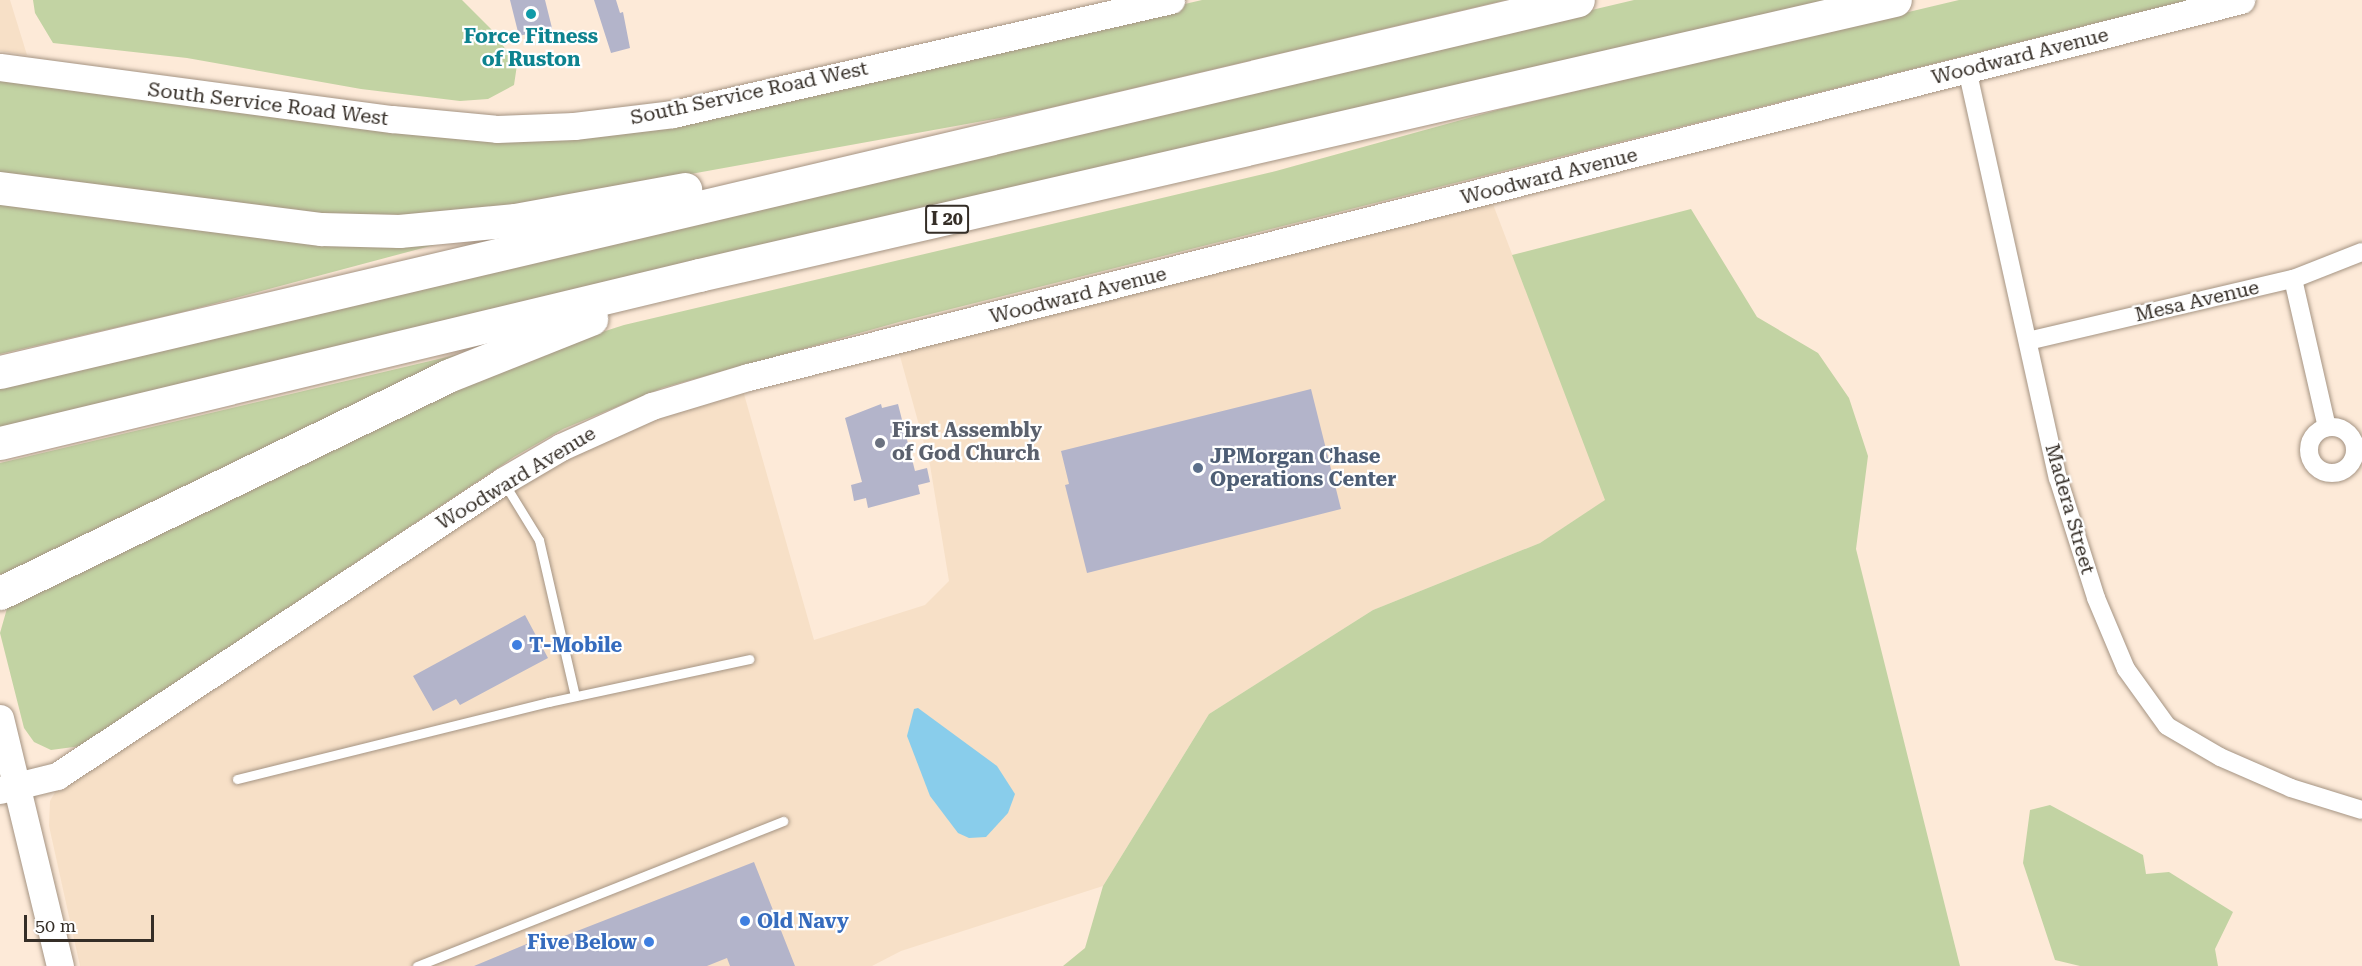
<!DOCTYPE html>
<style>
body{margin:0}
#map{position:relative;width:2362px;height:966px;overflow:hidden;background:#fdead8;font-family:"Roboto Serif",serif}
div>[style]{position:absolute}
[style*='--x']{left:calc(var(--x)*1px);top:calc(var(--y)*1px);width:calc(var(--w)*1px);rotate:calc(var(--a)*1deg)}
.built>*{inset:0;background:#f7e0c7}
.green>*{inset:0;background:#c2d3a3}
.water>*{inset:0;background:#89cdeb}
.building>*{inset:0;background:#b3b4ca}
.roads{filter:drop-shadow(0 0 2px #a59483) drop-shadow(0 0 2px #a59483)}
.lane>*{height:9px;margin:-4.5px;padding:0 4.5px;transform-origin:4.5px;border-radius:4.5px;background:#fff}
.street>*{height:18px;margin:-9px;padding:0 9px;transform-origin:9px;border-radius:9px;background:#fff}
.street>.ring{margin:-9px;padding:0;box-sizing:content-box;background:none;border:18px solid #fff;border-radius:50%}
.secondary>*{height:27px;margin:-13.5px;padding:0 13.5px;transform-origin:13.5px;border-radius:13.5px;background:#fff}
.highway>*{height:33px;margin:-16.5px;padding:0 16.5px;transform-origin:16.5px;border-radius:16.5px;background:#fff}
.dots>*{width:16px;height:16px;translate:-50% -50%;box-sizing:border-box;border:3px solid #fff;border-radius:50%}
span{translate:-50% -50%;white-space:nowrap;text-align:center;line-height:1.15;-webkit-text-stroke:4.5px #fff;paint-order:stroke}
.shield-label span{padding:2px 4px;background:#fff;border:2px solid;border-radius:4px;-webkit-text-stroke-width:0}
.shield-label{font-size:18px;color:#352e27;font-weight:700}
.culture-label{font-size:20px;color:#0d838f;font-weight:700}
.street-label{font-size:20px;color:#352e27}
.worship-label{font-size:20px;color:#5b616d;font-weight:700}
.left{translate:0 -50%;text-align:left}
.service-label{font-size:20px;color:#4e5e75;font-weight:700}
.shop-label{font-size:20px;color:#366cbe;font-weight:700}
.right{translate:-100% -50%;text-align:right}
.scale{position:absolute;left:24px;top:915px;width:130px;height:27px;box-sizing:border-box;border:3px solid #352e27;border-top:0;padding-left:8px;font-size:18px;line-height:21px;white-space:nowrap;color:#352e27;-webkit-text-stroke:4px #fff;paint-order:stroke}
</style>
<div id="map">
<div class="built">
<div style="clip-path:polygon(0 0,10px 0,27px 55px,0 51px)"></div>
<div style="clip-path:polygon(1491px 199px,1606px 500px,1540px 543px,1373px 610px,1209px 714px,1103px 886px,901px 951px,872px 966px,80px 966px,49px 826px,50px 801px,57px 789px,534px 473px,634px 423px,742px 387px,814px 640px,925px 605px,949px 581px,930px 465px,898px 349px)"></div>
</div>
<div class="green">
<div style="clip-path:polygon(33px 0,462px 0,491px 29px,517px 65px,514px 85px,488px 99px,460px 101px,361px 89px,187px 58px,53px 43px,35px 13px)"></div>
<div style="clip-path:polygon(1202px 0,1506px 0,1033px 112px,458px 216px,300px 213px,0 176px,0 79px,409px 132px,788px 96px)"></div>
<div style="clip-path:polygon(1634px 0,1833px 0,0 432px,0 386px)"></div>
<div style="clip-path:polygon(1959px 0,2188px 0,899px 322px,662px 388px,563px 429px,514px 457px,81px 746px,51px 750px,34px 742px,24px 728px,0 633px,8px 605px,490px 374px,568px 343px,624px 325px,1276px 171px,1501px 109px)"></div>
<div style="clip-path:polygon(0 196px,449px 241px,175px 314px,0 354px)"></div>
<div style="clip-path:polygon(1691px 209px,1757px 317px,1818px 353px,1849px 398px,1868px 456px,1856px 549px,1960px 966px,1063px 966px,1085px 948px,1103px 886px,1209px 714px,1373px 610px,1540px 543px,1605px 500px,1512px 255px)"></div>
<div style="clip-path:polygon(489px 347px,8px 574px,0 574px,0 463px)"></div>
<div style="clip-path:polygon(2050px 805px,2143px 855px,2146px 874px,2169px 872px,2233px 912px,2215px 949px,2218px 966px,2080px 966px,2055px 960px,2023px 863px,2030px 810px)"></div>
</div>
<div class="water">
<div style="clip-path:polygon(918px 708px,997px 766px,1015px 794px,1008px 813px,986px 837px,969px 838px,958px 833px,930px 796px,907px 736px,914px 709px)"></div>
</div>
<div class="building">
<div style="clip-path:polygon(510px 0,545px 0,552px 28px,519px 36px)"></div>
<div style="clip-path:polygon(594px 0,616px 0,620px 13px,623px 12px,630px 48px,611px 53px)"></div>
<div style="clip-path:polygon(1311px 389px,1341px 509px,1087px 573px,1065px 485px,1069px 484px,1061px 451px)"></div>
<div style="clip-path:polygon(881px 404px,882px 408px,898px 404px,915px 471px,927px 468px,930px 482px,918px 485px,920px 494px,868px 508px,866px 498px,854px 501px,851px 485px,862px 482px,845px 418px)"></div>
<div style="clip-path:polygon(525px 615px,548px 658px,460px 705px,456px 699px,433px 711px,413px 676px)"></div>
<div style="clip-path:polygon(754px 862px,795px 966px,730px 966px,727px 958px,707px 966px,474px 966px,529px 943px,531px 949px)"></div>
</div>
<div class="roads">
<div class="lane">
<div style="--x:504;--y:483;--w:67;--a:58.4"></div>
<div style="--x:539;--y:540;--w:160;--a:77"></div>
<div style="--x:237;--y:779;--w:321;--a:-13.9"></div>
<div style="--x:549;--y:702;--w:205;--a:-12.1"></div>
<div style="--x:417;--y:966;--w:394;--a:-21.6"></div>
</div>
<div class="street">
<div style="--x:1967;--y:69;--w:419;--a:77.5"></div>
<div style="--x:2058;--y:478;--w:126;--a:72.4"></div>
<div style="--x:2096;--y:598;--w:77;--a:67.1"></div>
<div style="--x:2126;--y:669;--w:70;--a:54.3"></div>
<div style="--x:2167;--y:726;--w:61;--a:30.3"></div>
<div style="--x:2220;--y:757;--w:77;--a:23.6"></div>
<div style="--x:2291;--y:788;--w:74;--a:17.2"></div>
<div style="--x:2293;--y:279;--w:152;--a:77.1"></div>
<div style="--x:2028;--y:341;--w:272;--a:-13.2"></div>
<div style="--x:2293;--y:279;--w:74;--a:-21.4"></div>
<div class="ring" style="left:2309px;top:427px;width:28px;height:28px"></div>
</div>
<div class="secondary">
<div style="--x:0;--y:67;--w:395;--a:7.6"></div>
<div style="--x:392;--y:119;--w:105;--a:5.4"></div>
<div style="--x:497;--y:129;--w:77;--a:-2.2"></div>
<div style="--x:574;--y:126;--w:100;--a:-6.9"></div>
<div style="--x:673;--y:114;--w:511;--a:-12.89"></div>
<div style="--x:0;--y:718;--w:255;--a:76.4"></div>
<div style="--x:0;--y:790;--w:59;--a:-13.8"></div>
<div style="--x:57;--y:776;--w:535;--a:-33.48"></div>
<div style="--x:503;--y:481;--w:67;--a:-30.4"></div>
<div style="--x:561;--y:447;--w:100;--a:-24.3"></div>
<div style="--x:652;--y:406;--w:100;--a:-16.8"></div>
<div style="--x:748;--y:377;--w:1540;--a:-14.17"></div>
</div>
<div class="highway">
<div style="--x:0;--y:188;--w:324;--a:7.3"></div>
<div style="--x:321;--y:229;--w:78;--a:1.5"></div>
<div style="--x:399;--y:231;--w:117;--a:-5.4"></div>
<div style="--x:515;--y:220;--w:173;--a:-10.3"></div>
<div style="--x:0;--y:372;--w:1621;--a:-13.26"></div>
<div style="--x:0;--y:443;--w:719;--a:-13.51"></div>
<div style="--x:699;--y:275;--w:1227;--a:-12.95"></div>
<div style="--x:0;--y:593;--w:500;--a:-25.85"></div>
<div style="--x:450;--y:375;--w:152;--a:-21.7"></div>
</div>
</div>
<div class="dots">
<div style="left:531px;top:14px;background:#0f9aa8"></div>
<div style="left:880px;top:443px;background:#6b7280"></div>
<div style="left:1198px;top:468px;background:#5c6f8a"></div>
<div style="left:517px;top:645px;background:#3f7fe0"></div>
<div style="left:745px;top:921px;background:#3f7fe0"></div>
<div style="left:649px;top:942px;background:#3f7fe0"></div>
</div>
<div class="shield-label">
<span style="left:947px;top:219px">I 20</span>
</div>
<div class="culture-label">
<span style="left:531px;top:48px">Force Fitness<br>of Ruston</span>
</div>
<div class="street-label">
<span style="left:2020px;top:56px;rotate:-14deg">Woodward Avenue</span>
<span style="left:749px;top:93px;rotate:-12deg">South Service Road West</span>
<span style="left:268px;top:104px;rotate:7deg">South Service Road West</span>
<span style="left:1549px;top:176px;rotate:-14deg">Woodward Avenue</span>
<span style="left:1078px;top:295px;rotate:-14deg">Woodward Avenue</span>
<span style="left:2197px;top:301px;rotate:-13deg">Mesa Avenue</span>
<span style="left:516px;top:478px;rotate:-31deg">Woodward Avenue</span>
<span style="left:2070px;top:509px;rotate:74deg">Madera Street</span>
</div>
<div class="worship-label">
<span class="left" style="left:892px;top:442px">First Assembly<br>of God Church</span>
</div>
<div class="service-label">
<span class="left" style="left:1210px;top:468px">JPMorgan Chase<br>Operations Center</span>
</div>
<div class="shop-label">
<span class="left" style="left:529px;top:645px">T-Mobile</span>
<span class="left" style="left:757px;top:921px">Old Navy</span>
<span class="right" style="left:637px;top:942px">Five Below</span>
</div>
<div class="scale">50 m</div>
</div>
